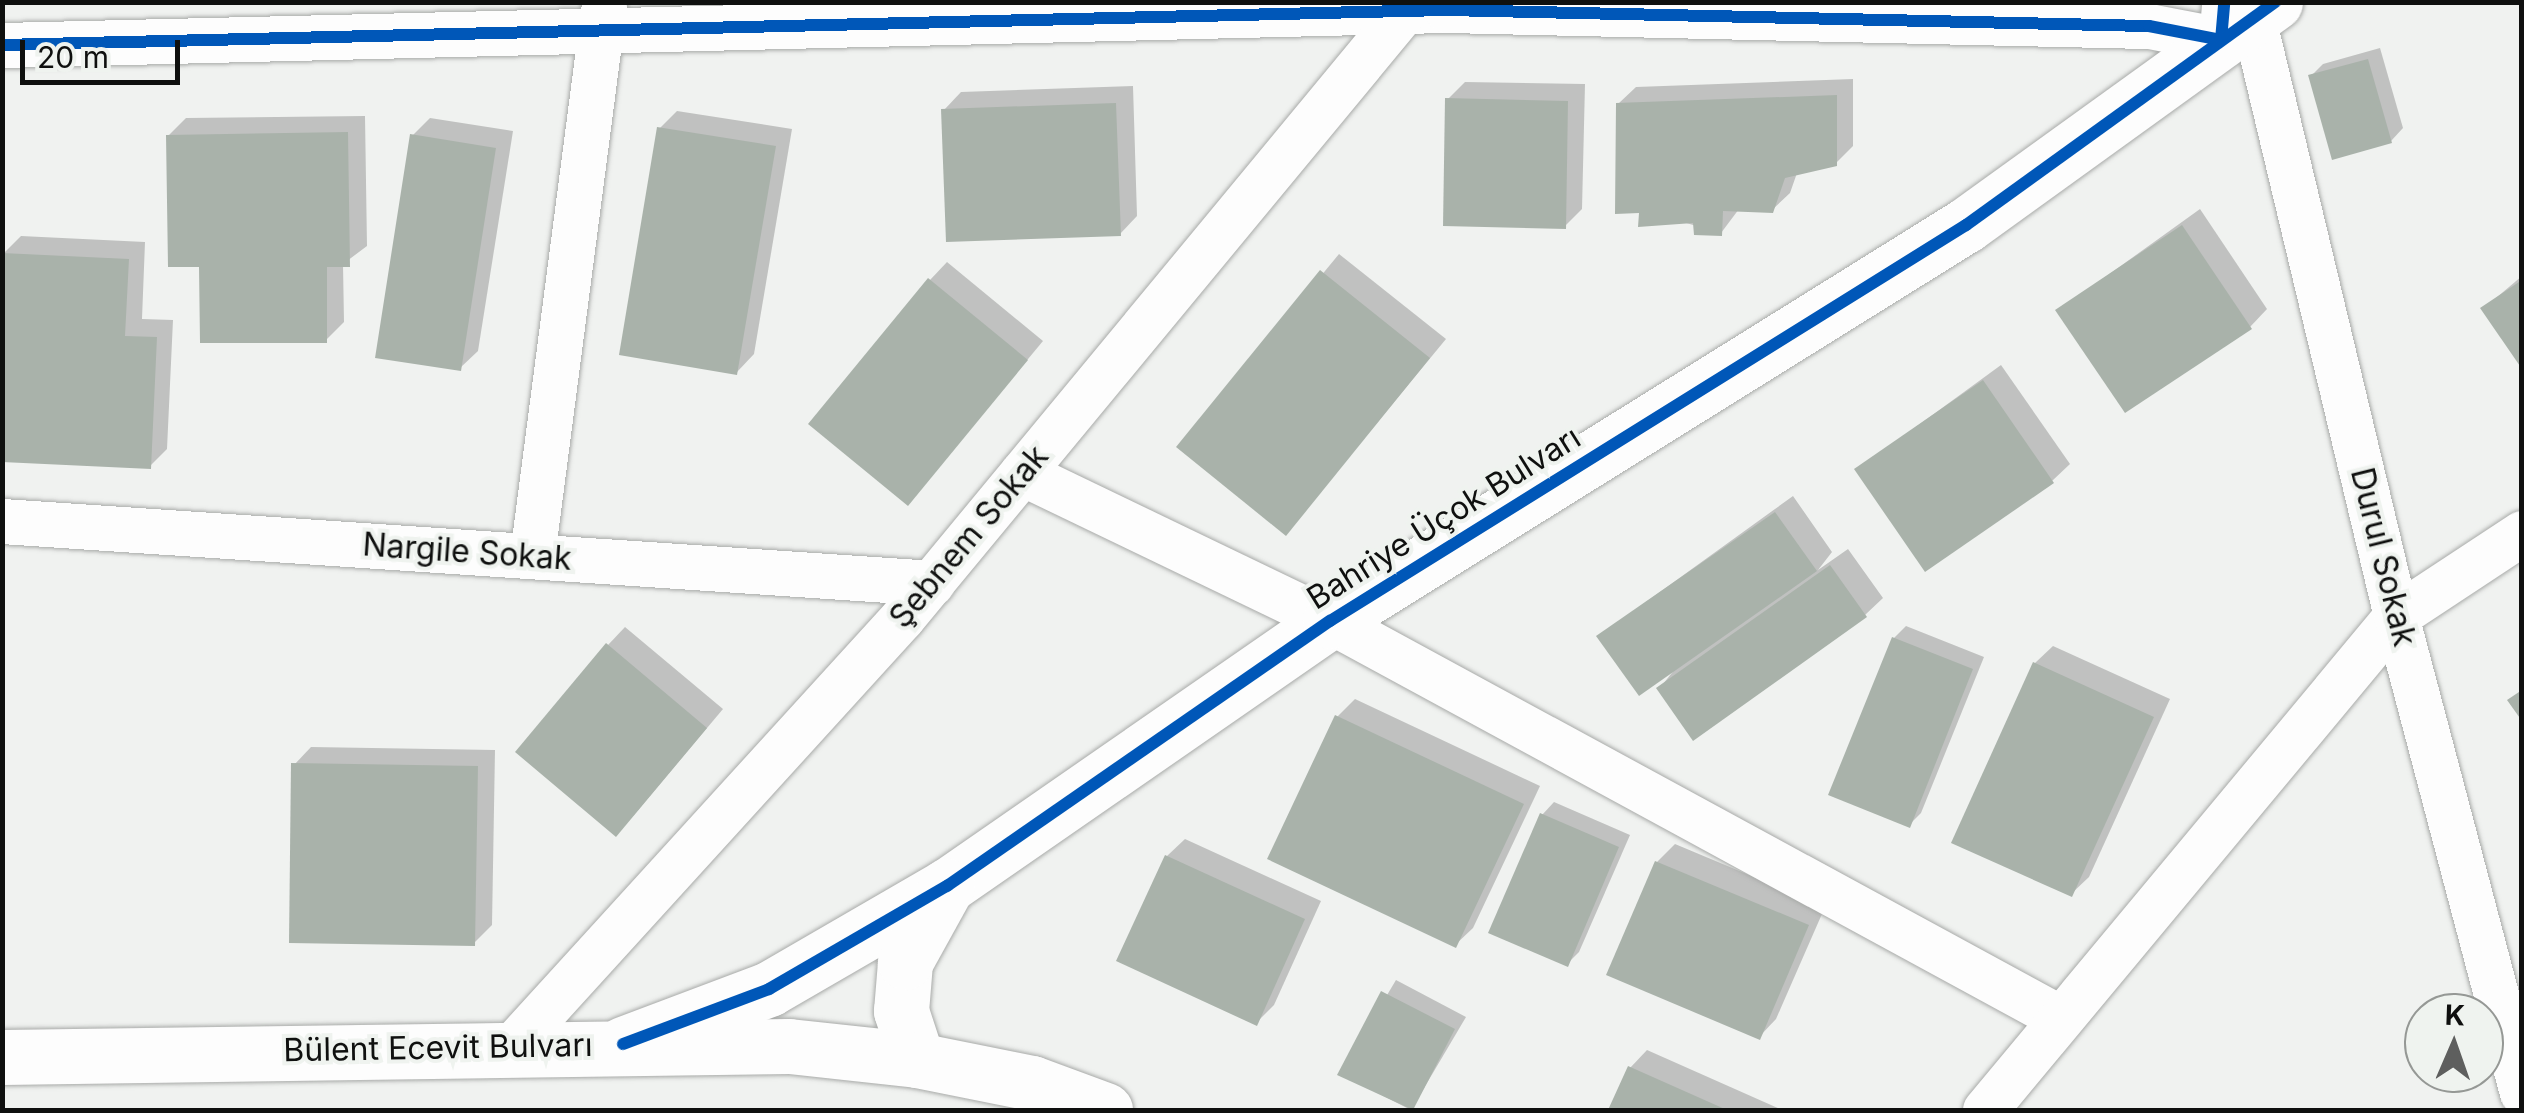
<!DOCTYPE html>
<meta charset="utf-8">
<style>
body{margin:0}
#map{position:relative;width:2524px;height:1113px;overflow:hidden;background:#f0f2f0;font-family:Inter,sans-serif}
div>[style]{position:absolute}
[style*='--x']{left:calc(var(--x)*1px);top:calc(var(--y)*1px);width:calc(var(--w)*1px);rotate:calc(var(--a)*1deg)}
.shadow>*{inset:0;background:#0003}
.building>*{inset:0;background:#a9b2aa}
.roads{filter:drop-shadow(0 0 2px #a8aaa8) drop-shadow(0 0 2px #a8aaa8)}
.minor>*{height:45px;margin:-22.5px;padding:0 22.5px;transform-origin:22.5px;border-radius:22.5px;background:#fdfdfd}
.tertiary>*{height:55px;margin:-27.5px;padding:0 27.5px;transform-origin:27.5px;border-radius:27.5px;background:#fdfdfd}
.primary>*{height:55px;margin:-27.5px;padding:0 27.5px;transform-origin:27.5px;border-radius:27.5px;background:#fdfdfd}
.cycleway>*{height:12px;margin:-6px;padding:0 6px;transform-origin:6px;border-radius:6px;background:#0057b8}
span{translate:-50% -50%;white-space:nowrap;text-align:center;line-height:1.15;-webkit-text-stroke:8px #eff3ef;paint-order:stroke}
.street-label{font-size:32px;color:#0f100f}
.frame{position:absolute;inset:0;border:5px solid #0f100f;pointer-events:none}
.north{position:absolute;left:2404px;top:993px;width:100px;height:100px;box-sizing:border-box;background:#eff3ef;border:2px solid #959895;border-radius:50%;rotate:2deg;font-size:28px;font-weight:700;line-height:40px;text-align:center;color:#0f100f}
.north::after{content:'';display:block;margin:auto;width:35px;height:45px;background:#5e5f5e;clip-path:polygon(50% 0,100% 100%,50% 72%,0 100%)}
.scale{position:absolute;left:20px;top:40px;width:160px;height:45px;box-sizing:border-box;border:5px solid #0f100f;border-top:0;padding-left:12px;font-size:30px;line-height:35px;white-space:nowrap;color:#0f100f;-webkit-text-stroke:8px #eff3ef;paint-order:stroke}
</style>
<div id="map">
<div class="shadow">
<div style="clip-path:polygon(2380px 48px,2403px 128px,2391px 141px,2311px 76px,2323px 64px)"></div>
<div style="clip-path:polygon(1853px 79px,1853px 146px,1836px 163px,1797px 173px,1790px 193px,1772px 210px,1739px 209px,1721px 233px,1641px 210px,1618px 104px,1636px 87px)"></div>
<div style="clip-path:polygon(1465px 82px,1585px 84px,1582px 209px,1565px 226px,1448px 99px)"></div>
<div style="clip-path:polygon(1133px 86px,1137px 216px,1120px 234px,944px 110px,961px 92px)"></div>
<div style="clip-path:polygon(677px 111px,792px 129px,754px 354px,737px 372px,660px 128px)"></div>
<div style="clip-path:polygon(365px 116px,367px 246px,343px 264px,344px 322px,326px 340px,202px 264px,168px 136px,186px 118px)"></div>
<div style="clip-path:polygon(430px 118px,513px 131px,478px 351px,460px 368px,412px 136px)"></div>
<div style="clip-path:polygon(2200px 209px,2267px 309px,2250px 327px,2058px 311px)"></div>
<div style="clip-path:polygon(21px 236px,145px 242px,142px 319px,173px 320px,167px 449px,150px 466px,3px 254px)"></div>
<div style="clip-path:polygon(1339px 254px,1446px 339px,1286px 533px,1180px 447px)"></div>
<div style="clip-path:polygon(947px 262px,1043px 341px,908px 503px,930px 280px)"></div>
<div style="clip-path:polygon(2522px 276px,2522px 364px,2483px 309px)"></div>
<div style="clip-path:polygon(2001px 365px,2070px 464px,2052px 481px,1857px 470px)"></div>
<div style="clip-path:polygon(1793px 496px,1832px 552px,1818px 570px,1848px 549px,1883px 598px,1865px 615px,1659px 689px,1679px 664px,1599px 636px)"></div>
<div style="clip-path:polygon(1906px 626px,1984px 657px,1921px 813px,1909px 825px,1894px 638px)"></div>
<div style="clip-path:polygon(625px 627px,723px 709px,633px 816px,608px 645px)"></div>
<div style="clip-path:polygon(2053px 646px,2170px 699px,2089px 877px,2071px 894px,2035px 663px)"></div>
<div style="clip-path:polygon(1355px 699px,1540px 786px,1473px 928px,1455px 945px,1337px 717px)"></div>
<div style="clip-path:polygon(311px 747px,495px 750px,492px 925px,474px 943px,294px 765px)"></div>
<div style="clip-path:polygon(1554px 802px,1630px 835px,1579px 952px,1567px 964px,1542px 815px)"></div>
<div style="clip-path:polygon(1185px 839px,1321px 901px,1274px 1005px,1256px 1023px,1167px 856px)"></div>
<div style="clip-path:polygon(1675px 844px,1825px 907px,1776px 1019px,1759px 1037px,1657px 862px)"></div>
<div style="clip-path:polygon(1396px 980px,1466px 1017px,1411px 1110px,1340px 1074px)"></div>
<div style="clip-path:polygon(1647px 1050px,1782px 1110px,1610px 1110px,1630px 1068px)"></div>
</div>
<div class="building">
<div style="clip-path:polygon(2368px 59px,2392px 143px,2332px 160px,2308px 75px)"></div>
<div style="clip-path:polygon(1837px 95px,1837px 166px,1785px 178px,1773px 213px,1723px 211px,1722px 236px,1694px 235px,1693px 223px,1638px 227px,1639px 213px,1615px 214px,1616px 103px)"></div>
<div style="clip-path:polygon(1445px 98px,1568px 101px,1566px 229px,1443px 226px)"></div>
<div style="clip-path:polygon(1116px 103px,1121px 236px,946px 242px,941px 109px)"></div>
<div style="clip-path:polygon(657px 127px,776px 146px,737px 375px,619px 355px)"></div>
<div style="clip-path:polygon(348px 132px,350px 267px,327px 267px,327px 343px,200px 343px,199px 267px,168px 267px,166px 135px)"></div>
<div style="clip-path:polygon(410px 134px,496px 148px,461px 371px,375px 358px)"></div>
<div style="clip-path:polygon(2182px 225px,2252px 329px,2125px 413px,2055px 310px)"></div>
<div style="clip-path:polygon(2px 253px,129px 259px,125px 336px,157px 337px,151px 469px,2px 462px)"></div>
<div style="clip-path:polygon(1320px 270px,1430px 358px,1286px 536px,1176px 447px)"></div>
<div style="clip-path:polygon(928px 278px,1028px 360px,908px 506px,808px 424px)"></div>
<div style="clip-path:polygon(2522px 280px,2522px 369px,2480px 308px)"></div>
<div style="clip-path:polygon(1983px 380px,2054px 483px,1925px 572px,1854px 469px)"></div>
<div style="clip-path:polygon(1775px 512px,1817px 571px,1639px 696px,1596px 636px)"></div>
<div style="clip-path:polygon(1830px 565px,1867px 617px,1693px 741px,1656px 688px)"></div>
<div style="clip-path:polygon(1892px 637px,1973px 669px,1910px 828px,1828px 795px)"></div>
<div style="clip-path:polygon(606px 643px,707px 728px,616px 837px,515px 752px)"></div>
<div style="clip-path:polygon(2033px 662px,2154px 717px,2072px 897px,1951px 843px)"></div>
<div style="clip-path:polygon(2522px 690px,2522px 721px,2507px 700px)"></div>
<div style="clip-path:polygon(1335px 715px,1524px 804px,1456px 948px,1267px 859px)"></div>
<div style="clip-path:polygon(291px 763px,478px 766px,475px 946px,289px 943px)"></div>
<div style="clip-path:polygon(1540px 813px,1619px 847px,1568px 967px,1488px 933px)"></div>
<div style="clip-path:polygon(1165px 855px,1305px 919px,1257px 1026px,1116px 961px)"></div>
<div style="clip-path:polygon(1655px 861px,1809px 925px,1760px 1040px,1606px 975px)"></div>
<div style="clip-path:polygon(1381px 991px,1455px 1029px,1413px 1110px,1337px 1075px)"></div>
<div style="clip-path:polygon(1628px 1066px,1727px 1110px,1608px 1110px)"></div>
</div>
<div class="roads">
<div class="minor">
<div style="--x:2253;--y:18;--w:615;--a:76.55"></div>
<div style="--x:2396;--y:616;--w:493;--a:75.2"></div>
<div style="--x:2;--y:45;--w:1445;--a:-1.39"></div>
<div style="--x:1447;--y:10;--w:702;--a:1.31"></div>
<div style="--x:2149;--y:26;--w:73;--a:11"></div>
<div style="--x:2221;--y:40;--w:38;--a:-85"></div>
<div style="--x:1022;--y:473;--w:342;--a:25.7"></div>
<div style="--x:1330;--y:621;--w:827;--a:28.52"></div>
<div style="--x:2;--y:521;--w:932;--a:3.81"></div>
<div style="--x:532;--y:556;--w:557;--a:-82.57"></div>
<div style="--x:513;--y:1045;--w:578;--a:-47.67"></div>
<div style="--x:902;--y:618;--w:788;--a:-50.41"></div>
<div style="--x:1985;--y:1110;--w:643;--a:-50.24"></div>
<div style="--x:2396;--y:616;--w:151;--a:-33.4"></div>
</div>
<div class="tertiary">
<div style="--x:623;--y:1044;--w:156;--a:-20.6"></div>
<div style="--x:769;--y:989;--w:206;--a:-30.1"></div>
<div style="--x:947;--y:886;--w:466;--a:-34.7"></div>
<div style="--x:1330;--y:621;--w:749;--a:-31.91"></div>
<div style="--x:1966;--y:225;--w:381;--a:-35.8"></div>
<div style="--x:917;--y:1060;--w:52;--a:-108.1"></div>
<div style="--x:901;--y:1011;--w:49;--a:-85.3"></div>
<div style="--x:905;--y:962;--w:87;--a:-61.1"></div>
</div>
<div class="primary">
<div style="--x:2;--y:1057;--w:787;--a:-0.8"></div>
<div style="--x:789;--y:1046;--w:129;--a:6.2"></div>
<div style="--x:917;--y:1060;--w:117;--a:11.3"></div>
<div style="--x:1032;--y:1083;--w:78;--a:20.3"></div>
</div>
</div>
<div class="cycleway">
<div style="--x:2;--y:45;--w:1445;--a:-1.39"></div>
<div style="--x:1447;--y:10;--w:702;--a:1.31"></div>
<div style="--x:2149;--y:26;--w:73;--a:11"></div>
<div style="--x:2221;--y:40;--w:38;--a:-85"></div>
<div style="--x:623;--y:1044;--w:156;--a:-20.6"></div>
<div style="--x:769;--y:989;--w:206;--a:-30.1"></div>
<div style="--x:947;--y:886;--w:466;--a:-34.7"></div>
<div style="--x:1330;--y:621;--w:749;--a:-31.91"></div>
<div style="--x:1966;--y:225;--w:381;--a:-35.8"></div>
</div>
<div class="street-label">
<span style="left:1444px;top:518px;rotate:-32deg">Bahriye Üçok Bulvarı</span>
<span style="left:969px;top:537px;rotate:-50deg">Şebnem Sokak</span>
<span style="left:467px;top:552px;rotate:4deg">Nargile Sokak</span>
<span style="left:2383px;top:557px;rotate:76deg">Durul Sokak</span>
<span style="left:438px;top:1048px;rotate:-1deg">Bülent Ecevit Bulvarı</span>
</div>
<div class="frame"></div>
<div class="north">K</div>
<div class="scale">20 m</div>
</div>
